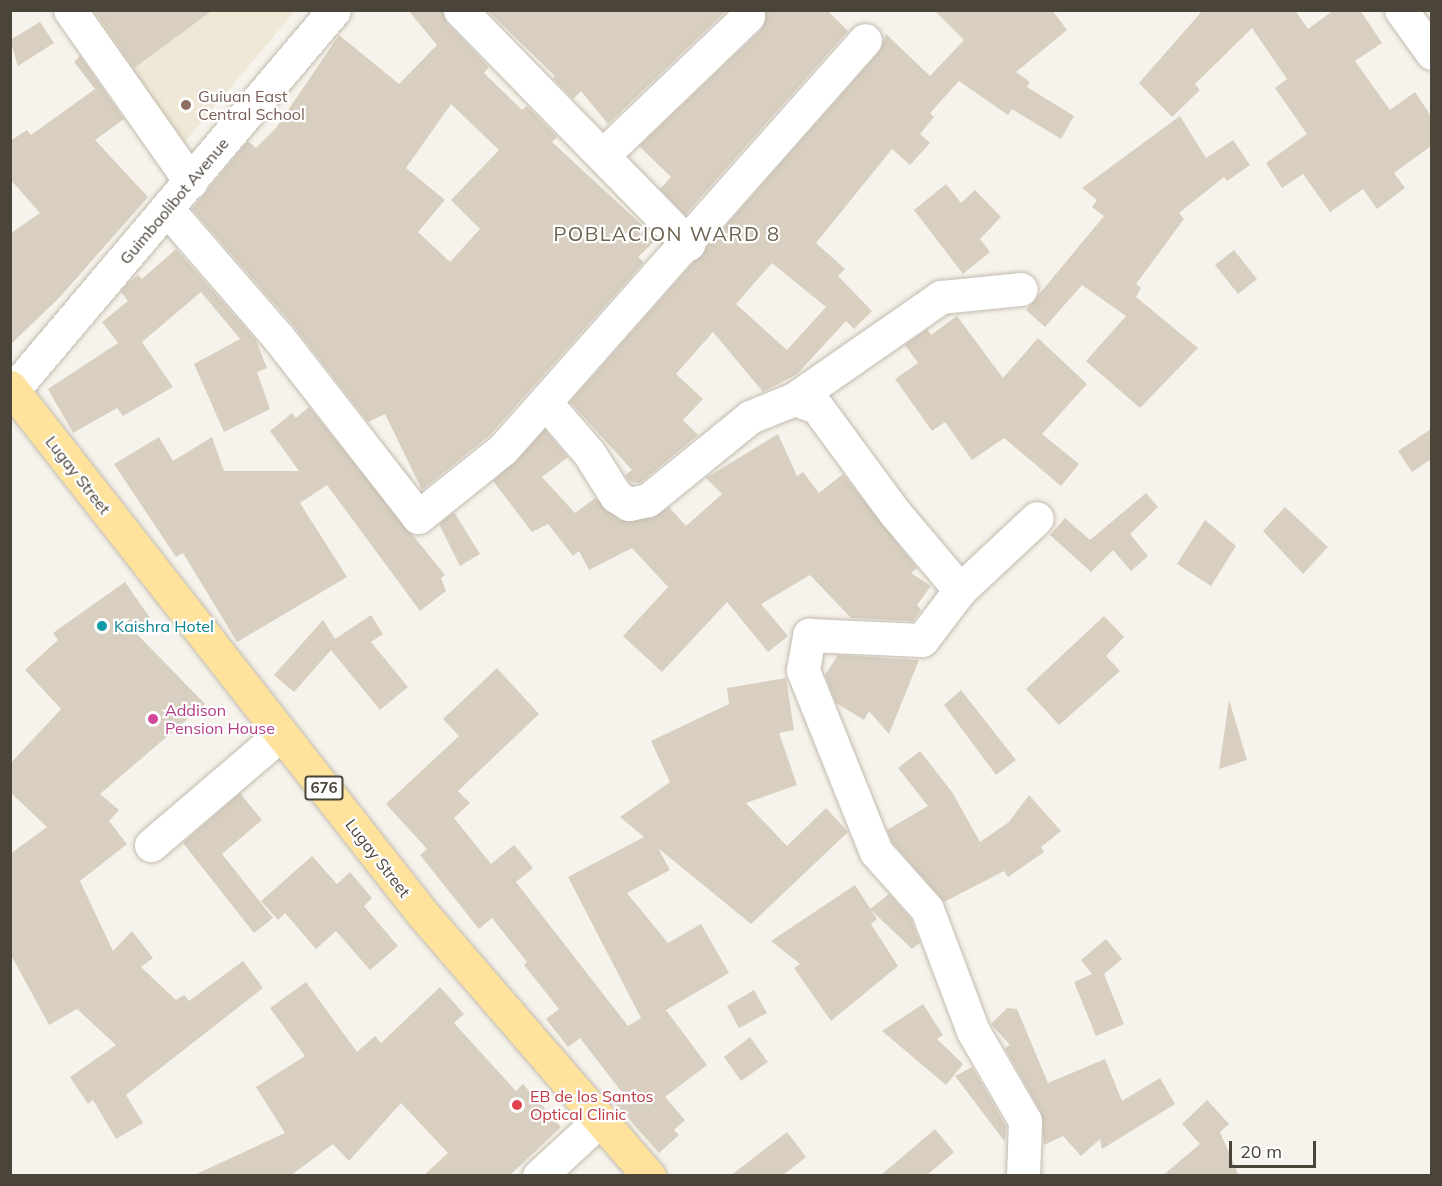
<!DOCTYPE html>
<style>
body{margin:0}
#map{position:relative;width:1442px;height:1186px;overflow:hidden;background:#f6f3ec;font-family:Mulish,sans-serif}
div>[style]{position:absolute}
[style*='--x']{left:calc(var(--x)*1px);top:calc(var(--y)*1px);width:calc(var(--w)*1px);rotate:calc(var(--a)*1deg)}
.education>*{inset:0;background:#efe8d6}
.building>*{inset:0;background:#d8cfc1}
.roads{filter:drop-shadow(0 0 2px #c2bbae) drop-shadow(0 0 2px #c2bbae)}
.minor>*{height:33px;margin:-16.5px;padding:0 16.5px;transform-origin:16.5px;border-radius:16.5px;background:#fff}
.major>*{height:33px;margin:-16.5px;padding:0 16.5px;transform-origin:16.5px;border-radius:16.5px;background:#ffe39c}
.dots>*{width:16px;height:16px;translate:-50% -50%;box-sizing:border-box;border:3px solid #fff;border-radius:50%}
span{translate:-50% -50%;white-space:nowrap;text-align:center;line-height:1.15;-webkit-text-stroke:4.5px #fff;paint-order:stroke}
.shield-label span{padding:2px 4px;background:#fff;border:2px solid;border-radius:4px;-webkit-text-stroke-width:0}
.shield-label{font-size:15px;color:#4b4439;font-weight:700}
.education-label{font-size:16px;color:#785e54}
.left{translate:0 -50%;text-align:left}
.street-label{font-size:16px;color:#4b4439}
.culture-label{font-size:16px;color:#0d838f}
.hotel-label{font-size:16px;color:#b23c85}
.health-label{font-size:16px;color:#be3a42}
.quarter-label{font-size:20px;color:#6e6250;letter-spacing:1.5px}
.frame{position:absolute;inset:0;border:12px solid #4b4439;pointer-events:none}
.scale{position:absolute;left:1229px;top:1141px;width:87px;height:27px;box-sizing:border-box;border:3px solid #4b4439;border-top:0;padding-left:8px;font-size:18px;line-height:21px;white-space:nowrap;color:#4b4439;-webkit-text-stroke:4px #fff;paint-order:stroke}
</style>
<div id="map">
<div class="education">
<div style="clip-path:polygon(87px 11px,295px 11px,183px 144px)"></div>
</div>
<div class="building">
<div style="clip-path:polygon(94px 10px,213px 10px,134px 68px)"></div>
<div style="clip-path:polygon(evenodd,408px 10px,442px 10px,447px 23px,489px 67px,484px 73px,522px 110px,527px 106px,557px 137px,552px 142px,657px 239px,638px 257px,644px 262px,490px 435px,422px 490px,385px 414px,368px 422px,293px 325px,192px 209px,248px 141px,256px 148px,276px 128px,339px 35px,399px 84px,437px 45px,408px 10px,451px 104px,499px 150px,451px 200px,480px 229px,450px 262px,418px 232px,445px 200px,406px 168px,451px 104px)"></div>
<div style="clip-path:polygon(487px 10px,727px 10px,608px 124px,581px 91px,573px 99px,553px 78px,555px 76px)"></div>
<div style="clip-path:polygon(766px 10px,827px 10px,848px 31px,685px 215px,660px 189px,671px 177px,639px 146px,761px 30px)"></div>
<div style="clip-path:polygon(evenodd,934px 10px,1052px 10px,1067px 30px,1016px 72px,1030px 82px,1027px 87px,1074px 116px,1061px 139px,1012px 109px,1008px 115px,959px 81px,930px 113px,934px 117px,920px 134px,930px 143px,910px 165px,892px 149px,816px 243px,845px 269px,838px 276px,872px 311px,854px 329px,846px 321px,797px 374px,763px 392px,713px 332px,676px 374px,703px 399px,683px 420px,698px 435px,640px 483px,630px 482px,625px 475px,632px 470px,570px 402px,879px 52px,886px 34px,930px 76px,964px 40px,934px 10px,772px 263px,826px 307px,787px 350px,736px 304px,772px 263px)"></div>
<div style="clip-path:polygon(1203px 10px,1295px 10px,1308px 29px,1334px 10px,1360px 10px,1382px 43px,1355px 61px,1390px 110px,1415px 92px,1431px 116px,1431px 146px,1394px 173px,1405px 188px,1377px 209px,1363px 189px,1330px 212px,1303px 174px,1282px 188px,1266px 163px,1307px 134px,1275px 88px,1287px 79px,1252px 28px,1195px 84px,1200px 90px,1172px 117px,1139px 83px)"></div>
<div style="clip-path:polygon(40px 22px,54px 43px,18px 66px,10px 40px)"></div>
<div style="clip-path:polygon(80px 56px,124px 119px,95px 140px,148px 197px,60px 297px,10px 345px,10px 234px,40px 213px,10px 179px,10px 141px,27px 130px,31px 135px,95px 89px,74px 62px)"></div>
<div style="clip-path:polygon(1180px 116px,1206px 158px,1233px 140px,1250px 165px,1227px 181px,1224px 177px,1179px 213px,1184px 219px,1136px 284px,1141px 288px,1136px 297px,1198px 348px,1140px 408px,1086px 361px,1126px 316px,1082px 285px,1045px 327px,1026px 310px,1104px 216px,1092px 207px,1097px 200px,1082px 188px)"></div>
<div style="clip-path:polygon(946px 184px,961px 203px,975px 190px,1001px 217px,980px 239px,990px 252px,963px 274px,914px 210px)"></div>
<div style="clip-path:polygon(176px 249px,256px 340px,267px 368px,257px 372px,270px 409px,224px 432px,194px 364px,240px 339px,201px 292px,142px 342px,173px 387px,123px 416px,117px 408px,73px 433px,48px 389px,118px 343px,102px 322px,128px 301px,121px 292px,127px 284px,138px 275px,142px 279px)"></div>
<div style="clip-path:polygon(1234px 250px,1257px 279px,1238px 294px,1215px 265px)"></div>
<div style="clip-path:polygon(957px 316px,1003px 378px,1038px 338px,1087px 384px,1042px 434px,1079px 464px,1061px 486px,1004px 438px,972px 460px,945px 422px,932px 431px,895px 379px,918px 363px,905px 345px,927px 329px,931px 335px)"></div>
<div style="clip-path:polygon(309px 407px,445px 575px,441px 578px,446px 591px,420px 611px,327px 485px,300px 503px,347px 577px,237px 642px,183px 553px,176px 557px,114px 464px,159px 437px,173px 461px,212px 437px,224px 471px,299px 471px,270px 431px,292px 413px,296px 418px)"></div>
<div style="clip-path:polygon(1431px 429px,1431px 459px,1412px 472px,1398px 451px)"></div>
<div style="clip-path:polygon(545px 430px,568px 457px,542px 477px,575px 513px,595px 498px,620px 520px,652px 518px,669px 507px,686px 526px,722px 494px,706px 478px,778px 434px,797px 476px,803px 472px,819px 493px,843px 474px,917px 568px,911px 573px,931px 586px,917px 605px,921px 610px,913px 621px,851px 618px,810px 575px,761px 604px,788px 636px,768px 652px,727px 602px,662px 672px,623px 636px,668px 587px,632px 548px,589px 570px,579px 551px,573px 556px,548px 524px,532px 532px,493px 481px)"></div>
<div style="clip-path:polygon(1146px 493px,1158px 507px,1130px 534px,1148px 556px,1131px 571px,1113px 550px,1091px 572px,1050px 535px,1065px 518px,1090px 540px)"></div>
<div style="clip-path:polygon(1285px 507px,1328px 547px,1303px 574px,1263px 531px)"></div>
<div style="clip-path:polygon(454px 512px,480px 554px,460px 566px,439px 524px)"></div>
<div style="clip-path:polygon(1205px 520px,1236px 546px,1211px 586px,1177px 564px)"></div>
<div style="clip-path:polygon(125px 582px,150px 618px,133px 630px,205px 704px,100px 794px,119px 810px,109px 821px,127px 844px,80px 881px,113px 951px,132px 931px,153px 958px,141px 967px,176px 1000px,184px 995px,189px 1001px,243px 961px,263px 988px,126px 1095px,143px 1123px,116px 1139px,93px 1100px,88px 1104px,70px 1077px,116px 1045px,77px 1009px,49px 1025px,10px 953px,10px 854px,47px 827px,10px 792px,10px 764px,61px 709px,25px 670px,58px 640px,53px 633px)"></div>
<div style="clip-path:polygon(371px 615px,383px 634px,371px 642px,408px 687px,380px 710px,331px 650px,294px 692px,274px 675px,323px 620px,335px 639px)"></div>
<div style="clip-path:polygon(1104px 616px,1124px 637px,1106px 656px,1120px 671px,1059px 725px,1026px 689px)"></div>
<div style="clip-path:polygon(838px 655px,919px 660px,889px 734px,869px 711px,864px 720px,836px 703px,825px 675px)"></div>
<div style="clip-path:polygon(497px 668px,539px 714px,458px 791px,470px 803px,454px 818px,491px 864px,514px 845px,533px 868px,516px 882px,628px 1026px,641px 1018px,568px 877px,644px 837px,620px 817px,670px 782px,651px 741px,729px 704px,727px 688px,786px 678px,794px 730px,779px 733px,797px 785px,746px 803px,787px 846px,826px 808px,848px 832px,751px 924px,658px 848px,670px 870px,627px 893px,668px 943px,701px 924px,729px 973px,666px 1010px,707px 1065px,665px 1097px,685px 1120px,674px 1130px,679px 1135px,659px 1153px,614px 1102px,624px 1095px,580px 1038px,568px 1047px,546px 1019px,559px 1009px,524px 965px,527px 962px,492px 918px,479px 929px,420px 855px,427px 849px,386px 804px,459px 736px,443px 719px)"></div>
<div style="clip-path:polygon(961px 690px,1016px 760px,996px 775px,944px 705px)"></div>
<div style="clip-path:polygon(1229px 700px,1247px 760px,1219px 769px)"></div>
<div style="clip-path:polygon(920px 751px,952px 792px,980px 842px,1009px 822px,1029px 795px,1061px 831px,1041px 847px,1044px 852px,1008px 877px,1004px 871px,944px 902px,892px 842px,887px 830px,928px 806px,898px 768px)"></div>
<div style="clip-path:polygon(240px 793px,262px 820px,222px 854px,273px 918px,254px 933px,183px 843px)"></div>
<div style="clip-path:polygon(312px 856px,337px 884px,350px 872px,372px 898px,364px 906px,398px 946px,370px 970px,336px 931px,316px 949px,285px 913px,278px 920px,261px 901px)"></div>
<div style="clip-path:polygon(855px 885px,877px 919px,871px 924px,898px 966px,831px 1021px,794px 968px,800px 964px,771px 941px)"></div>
<div style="clip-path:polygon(889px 894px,911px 919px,920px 943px,912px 949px,870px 909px)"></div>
<div style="clip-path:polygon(1106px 939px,1122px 959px,1104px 974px,1124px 1024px,1096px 1036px,1074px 982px,1092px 974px,1081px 960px)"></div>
<div style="clip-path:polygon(306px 982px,357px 1052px,375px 1036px,381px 1043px,440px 987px,464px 1014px,454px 1023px,516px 1091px,523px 1084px,561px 1127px,509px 1176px,423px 1176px,448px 1153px,401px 1103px,349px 1161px,333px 1144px,290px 1176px,192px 1176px,285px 1133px,256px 1087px,305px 1056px,270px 1008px)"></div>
<div style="clip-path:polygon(754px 990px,767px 1013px,739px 1028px,727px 1006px)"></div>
<div style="clip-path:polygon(923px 1004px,943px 1035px,937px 1039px,963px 1064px,946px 1085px,882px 1031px)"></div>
<div style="clip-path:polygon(1007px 1008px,1017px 1009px,1048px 1083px,1105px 1059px,1122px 1101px,1160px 1078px,1175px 1104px,1102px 1149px,1100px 1139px,1081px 1156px,1063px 1136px,1044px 1145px,1041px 1112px,1005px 1048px,1010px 1045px,991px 1024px)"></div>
<div style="clip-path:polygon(750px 1037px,768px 1062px,741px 1081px,724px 1057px)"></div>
<div style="clip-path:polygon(972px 1067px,1006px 1126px,1005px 1142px,955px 1076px)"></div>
<div style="clip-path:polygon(1207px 1100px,1229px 1124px,1220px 1132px,1239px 1176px,1162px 1176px,1200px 1144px,1182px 1124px)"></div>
<div style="clip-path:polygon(935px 1129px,954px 1152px,926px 1176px,880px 1176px)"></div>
<div style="clip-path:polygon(787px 1132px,806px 1157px,782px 1176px,730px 1176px)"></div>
</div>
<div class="roads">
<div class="minor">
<div style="--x:70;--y:10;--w:210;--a:54.9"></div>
<div style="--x:460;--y:10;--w:327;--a:45.7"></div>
<div style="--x:1401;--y:10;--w:53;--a:54.2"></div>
<div style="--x:603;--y:155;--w:201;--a:-43.8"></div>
<div style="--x:167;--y:209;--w:169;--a:49.1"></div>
<div style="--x:278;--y:337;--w:228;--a:52.1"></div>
<div style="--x:418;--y:517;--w:109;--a:-38.7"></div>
<div style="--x:503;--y:449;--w:546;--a:-48.49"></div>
<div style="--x:13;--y:390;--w:497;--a:-49.8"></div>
<div style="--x:794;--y:399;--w:179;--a:-34.8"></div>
<div style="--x:941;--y:297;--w:80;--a:-5.7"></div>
<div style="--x:545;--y:402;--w:67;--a:49.2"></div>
<div style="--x:589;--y:453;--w:51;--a:57.9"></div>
<div style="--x:616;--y:496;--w:15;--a:32"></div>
<div style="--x:629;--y:504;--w:19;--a:-12"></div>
<div style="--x:648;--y:500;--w:132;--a:-39.1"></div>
<div style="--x:750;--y:417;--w:48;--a:-22.2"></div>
<div style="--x:794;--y:399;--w:24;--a:19"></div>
<div style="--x:817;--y:407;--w:132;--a:53.7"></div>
<div style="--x:895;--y:513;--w:101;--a:49.8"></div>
<div style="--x:151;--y:845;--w:171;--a:-40.5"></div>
<div style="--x:539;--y:1176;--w:83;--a:-42.6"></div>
<div style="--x:1023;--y:1176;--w:55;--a:-87.9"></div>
<div style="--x:1025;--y:1121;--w:104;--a:-120"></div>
<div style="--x:973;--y:1031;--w:130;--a:-110.7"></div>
<div style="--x:927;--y:909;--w:76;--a:-131.8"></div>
<div style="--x:876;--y:852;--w:196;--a:-111.9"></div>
<div style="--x:803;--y:670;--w:36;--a:-80"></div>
<div style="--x:809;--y:635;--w:113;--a:2.5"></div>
<div style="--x:922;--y:640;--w:63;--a:-52.8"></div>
<div style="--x:960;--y:590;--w:105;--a:-43.1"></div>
</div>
<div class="major">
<div style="--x:10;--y:387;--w:667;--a:51.94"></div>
<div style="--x:421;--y:912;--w:349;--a:49.2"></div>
</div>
</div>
<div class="dots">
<div style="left:186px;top:105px;background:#8d6e63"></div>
<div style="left:102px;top:626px;background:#0f9aa8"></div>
<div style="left:153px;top:719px;background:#d1479c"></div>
<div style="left:517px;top:1105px;background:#e0444e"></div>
</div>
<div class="shield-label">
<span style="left:324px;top:788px">676</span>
</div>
<div class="education-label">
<span class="left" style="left:198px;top:105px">Guiuan East<br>Central School</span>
</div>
<div class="street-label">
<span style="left:174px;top:201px;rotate:-50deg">Guimbaolibot Avenue</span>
<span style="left:78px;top:475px;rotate:52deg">Lugay Street</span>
<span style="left:378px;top:858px;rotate:52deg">Lugay Street</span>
</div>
<div class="culture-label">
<span class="left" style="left:114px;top:626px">Kaishra Hotel</span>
</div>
<div class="hotel-label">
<span class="left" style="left:165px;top:719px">Addison<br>Pension House</span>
</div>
<div class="health-label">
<span class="left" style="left:530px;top:1105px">EB de los Santos<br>Optical Clinic</span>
</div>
<div class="quarter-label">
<span style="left:667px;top:233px">POBLACION WARD 8</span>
</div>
<div class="frame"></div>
<div class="scale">20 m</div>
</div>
